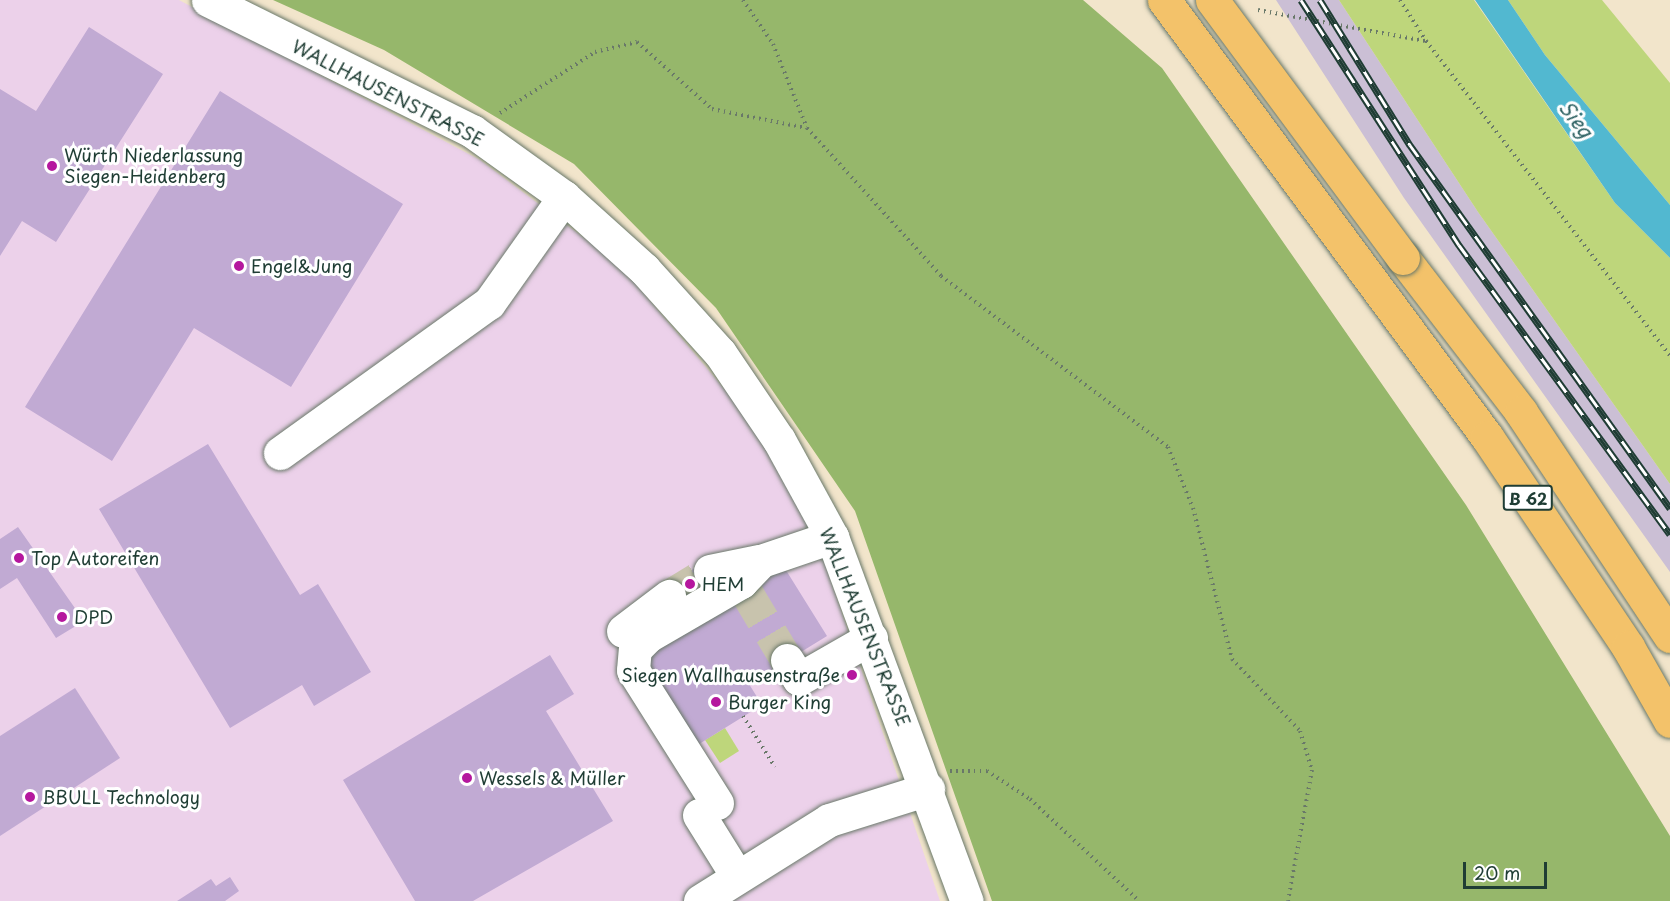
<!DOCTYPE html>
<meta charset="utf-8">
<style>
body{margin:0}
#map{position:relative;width:1670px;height:901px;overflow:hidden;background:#f2e5cb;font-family:"Playpen Sans",sans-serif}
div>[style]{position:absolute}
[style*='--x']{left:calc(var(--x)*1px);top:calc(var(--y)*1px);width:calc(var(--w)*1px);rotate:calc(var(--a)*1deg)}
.built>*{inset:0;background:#ecd1ea}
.industrial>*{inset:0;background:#cbbfd5}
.green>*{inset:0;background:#bed67b}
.forest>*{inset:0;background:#96b76b}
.water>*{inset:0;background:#52b8d0}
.building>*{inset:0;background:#c1aad3}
.minor-tunnel>*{height:33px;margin-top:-16.5px;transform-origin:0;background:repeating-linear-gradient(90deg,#c8c3ad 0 33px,transparent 0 49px)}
.path>*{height:4px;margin-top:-2px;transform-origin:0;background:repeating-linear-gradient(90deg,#697869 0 1.5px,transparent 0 6px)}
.roads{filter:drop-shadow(0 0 2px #697869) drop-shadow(0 0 2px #697869)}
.minor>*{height:33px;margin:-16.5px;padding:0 16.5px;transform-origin:16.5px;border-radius:16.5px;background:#fff}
.highway>*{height:33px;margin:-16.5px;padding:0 16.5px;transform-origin:16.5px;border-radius:16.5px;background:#f3c26a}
.rail>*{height:7px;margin-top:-3.5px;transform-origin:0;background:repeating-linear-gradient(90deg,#fff 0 14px,#1f3d34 0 28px);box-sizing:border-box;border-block:2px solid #1f3d34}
.bridges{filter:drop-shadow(0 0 2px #697869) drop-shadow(0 0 2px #697869)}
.highway-bridge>*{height:33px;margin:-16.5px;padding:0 16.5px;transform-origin:16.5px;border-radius:16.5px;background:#f3c26a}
.dots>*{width:16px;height:16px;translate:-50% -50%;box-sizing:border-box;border:3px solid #fff;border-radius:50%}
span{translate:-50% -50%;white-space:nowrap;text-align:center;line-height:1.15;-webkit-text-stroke:6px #fff;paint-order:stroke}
.shield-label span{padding:2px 4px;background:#fff;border:2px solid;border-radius:4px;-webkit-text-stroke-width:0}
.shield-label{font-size:16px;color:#1f3d34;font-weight:700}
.street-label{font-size:18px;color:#1f3d34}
.poi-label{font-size:18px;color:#1f3d34}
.left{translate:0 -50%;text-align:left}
.right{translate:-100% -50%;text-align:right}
.water-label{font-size:20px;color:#2e6263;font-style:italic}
.scale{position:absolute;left:1463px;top:862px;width:84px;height:27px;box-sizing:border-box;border:3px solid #1f3d34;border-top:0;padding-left:8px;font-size:18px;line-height:21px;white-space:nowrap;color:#1f3d34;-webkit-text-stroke:4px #fff;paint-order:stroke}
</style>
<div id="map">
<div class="built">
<div style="clip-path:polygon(0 0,179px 0,480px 160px,619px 264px,742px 410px,814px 531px,940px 901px,0 901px)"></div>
</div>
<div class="industrial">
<div style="clip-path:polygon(1276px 0,1339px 0,1478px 212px,1670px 484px,1670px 572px,1404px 198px)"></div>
</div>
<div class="green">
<div style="clip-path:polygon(1339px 0,1474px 0,1615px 203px,1670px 258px,1670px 484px,1478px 212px)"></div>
<div style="clip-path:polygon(1508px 0,1602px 0,1670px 83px,1670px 205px,1545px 55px)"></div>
<div style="clip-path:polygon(725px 728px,739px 751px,720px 763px,705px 740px)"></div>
</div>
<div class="forest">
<div style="clip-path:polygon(273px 0,1083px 0,1162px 68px,1466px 505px,1670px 836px,1670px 901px,992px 901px,855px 511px,716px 308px,574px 164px,384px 50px)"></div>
</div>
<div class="water">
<div style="clip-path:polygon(1475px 0,1508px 0,1545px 55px,1670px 205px,1670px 258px,1615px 203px)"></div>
</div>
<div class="building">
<div style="clip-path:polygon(89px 27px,163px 74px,56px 242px,22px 221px,0 256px,0 89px,36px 111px)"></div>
<div style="clip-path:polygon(220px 91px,403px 204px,291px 387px,194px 328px,112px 461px,25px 407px)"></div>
<div style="clip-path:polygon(208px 444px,300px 595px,318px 584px,371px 672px,314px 706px,302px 685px,230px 728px,99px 509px)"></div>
<div style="clip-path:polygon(18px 527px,84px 621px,56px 638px,17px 578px,0 589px,0 539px)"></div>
<div style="clip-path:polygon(705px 562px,716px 581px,675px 606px,663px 587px)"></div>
<div style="clip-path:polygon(784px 567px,827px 636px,749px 684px,762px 705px,691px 749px,647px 662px,651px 650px)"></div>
<div style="clip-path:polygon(550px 655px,574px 694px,546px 711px,613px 821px,473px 901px,415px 901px,343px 780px)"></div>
<div style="clip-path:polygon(75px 688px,120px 758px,0 836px,0 736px)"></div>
<div style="clip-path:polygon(230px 877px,239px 891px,225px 901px,177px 901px,211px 879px,216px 886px)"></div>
</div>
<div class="minor-tunnel">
<div style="--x:746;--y:591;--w:80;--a:59.3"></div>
<div style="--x:669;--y:596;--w:48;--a:-31.4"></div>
</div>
<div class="path">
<div style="--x:743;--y:0;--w:53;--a:55.7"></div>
<div style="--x:773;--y:44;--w:91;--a:68"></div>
<div style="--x:807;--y:128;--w:200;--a:47.8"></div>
<div style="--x:941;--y:276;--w:284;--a:37"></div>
<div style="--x:1168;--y:447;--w:66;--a:67.7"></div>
<div style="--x:1193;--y:508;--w:156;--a:75.5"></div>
<div style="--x:1232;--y:659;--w:99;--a:46.6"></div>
<div style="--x:1300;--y:731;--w:41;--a:72.9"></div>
<div style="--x:1312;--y:770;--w:133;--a:100.4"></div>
<div style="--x:1400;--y:0;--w:49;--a:57.6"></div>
<div style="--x:1426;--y:41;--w:398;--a:52.2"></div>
<div style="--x:1258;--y:10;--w:170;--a:10.5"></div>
<div style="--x:500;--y:113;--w:113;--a:-32.7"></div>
<div style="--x:595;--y:52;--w:43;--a:-13.4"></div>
<div style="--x:637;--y:42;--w:101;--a:41.8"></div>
<div style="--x:712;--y:109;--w:96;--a:11.4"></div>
<div style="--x:743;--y:716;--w:60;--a:57.9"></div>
<div style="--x:950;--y:771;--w:37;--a:0"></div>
<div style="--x:987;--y:771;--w:51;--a:33.1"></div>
<div style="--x:1030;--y:799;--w:149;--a:43.1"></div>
</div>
<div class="roads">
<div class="minor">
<div style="--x:208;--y:0;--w:295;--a:26.4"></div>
<div style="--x:472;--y:131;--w:113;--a:35.7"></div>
<div style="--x:564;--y:197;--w:108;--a:42"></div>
<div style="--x:644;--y:269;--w:113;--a:47.9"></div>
<div style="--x:720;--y:353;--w:105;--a:55.9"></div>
<div style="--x:779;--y:440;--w:111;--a:61.3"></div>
<div style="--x:832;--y:537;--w:388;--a:69.7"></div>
<div style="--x:280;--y:453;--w:257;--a:-35.7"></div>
<div style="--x:489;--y:303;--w:130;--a:-54.7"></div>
<div style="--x:710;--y:571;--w:50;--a:-11.5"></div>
<div style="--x:623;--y:631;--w:58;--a:-37.3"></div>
<div style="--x:787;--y:660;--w:22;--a:58"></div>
<div style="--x:799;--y:679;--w:83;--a:-29.7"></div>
<div style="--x:717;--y:803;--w:157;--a:-122.3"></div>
<div style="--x:633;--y:670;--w:21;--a:-85"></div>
<div style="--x:635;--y:649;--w:18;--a:-45"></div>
<div style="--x:648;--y:636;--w:108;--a:-30.1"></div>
<div style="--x:741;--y:582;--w:29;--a:-46"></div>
<div style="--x:761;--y:561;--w:75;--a:-18.7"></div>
<div style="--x:699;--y:815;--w:72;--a:58.1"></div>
<div style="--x:700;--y:901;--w:152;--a:-32.1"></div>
<div style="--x:829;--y:820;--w:104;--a:-17.4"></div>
</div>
<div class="highway">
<div style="--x:1164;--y:0;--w:543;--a:53.53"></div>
<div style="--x:1487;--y:437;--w:253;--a:56.1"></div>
<div style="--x:1628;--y:647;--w:85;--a:60.4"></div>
<div style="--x:1403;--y:258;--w:194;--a:52.5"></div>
<div style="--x:1521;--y:412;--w:269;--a:56.4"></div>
</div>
</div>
<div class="rail">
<div style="--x:1301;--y:0;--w:292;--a:57.2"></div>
<div style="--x:1459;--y:245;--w:358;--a:53.9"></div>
<div style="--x:1320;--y:0;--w:171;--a:58.2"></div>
<div style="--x:1410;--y:145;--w:447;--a:54.4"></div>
</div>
<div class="bridges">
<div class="highway-bridge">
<div style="--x:1212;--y:0;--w:321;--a:53.5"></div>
</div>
</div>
<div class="dots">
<div style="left:52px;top:166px;background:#b5179e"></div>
<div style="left:239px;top:266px;background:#b5179e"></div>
<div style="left:19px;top:558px;background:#b5179e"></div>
<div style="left:690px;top:584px;background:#b5179e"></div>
<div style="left:62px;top:617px;background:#b5179e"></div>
<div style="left:852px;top:675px;background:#b5179e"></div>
<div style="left:716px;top:702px;background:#b5179e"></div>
<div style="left:467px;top:778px;background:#b5179e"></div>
<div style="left:30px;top:797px;background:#b5179e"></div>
</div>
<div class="shield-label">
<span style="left:1528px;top:498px">B 62</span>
</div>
<div class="street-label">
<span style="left:388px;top:93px;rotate:27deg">WALLHAUSENSTRASSE</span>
<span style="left:865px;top:627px;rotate:68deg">WALLHAUSENSTRASSE</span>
</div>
<div class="poi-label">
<span class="left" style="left:64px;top:166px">Würth Niederlassung<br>Siegen-Heidenberg</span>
<span class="left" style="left:251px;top:266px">Engel&amp;Jung</span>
<span class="left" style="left:31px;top:558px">Top Autoreifen</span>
<span class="left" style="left:702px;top:584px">HEM</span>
<span class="left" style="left:74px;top:617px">DPD</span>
<span class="right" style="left:840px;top:675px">Siegen Wallhausenstraße</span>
<span class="left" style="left:728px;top:702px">Burger King</span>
<span class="left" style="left:479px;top:778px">Wessels &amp; Müller</span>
<span class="left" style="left:42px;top:797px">BBULL Technology</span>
</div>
<div class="water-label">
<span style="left:1576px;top:119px;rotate:52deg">Sieg</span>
</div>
<div class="scale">20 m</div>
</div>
